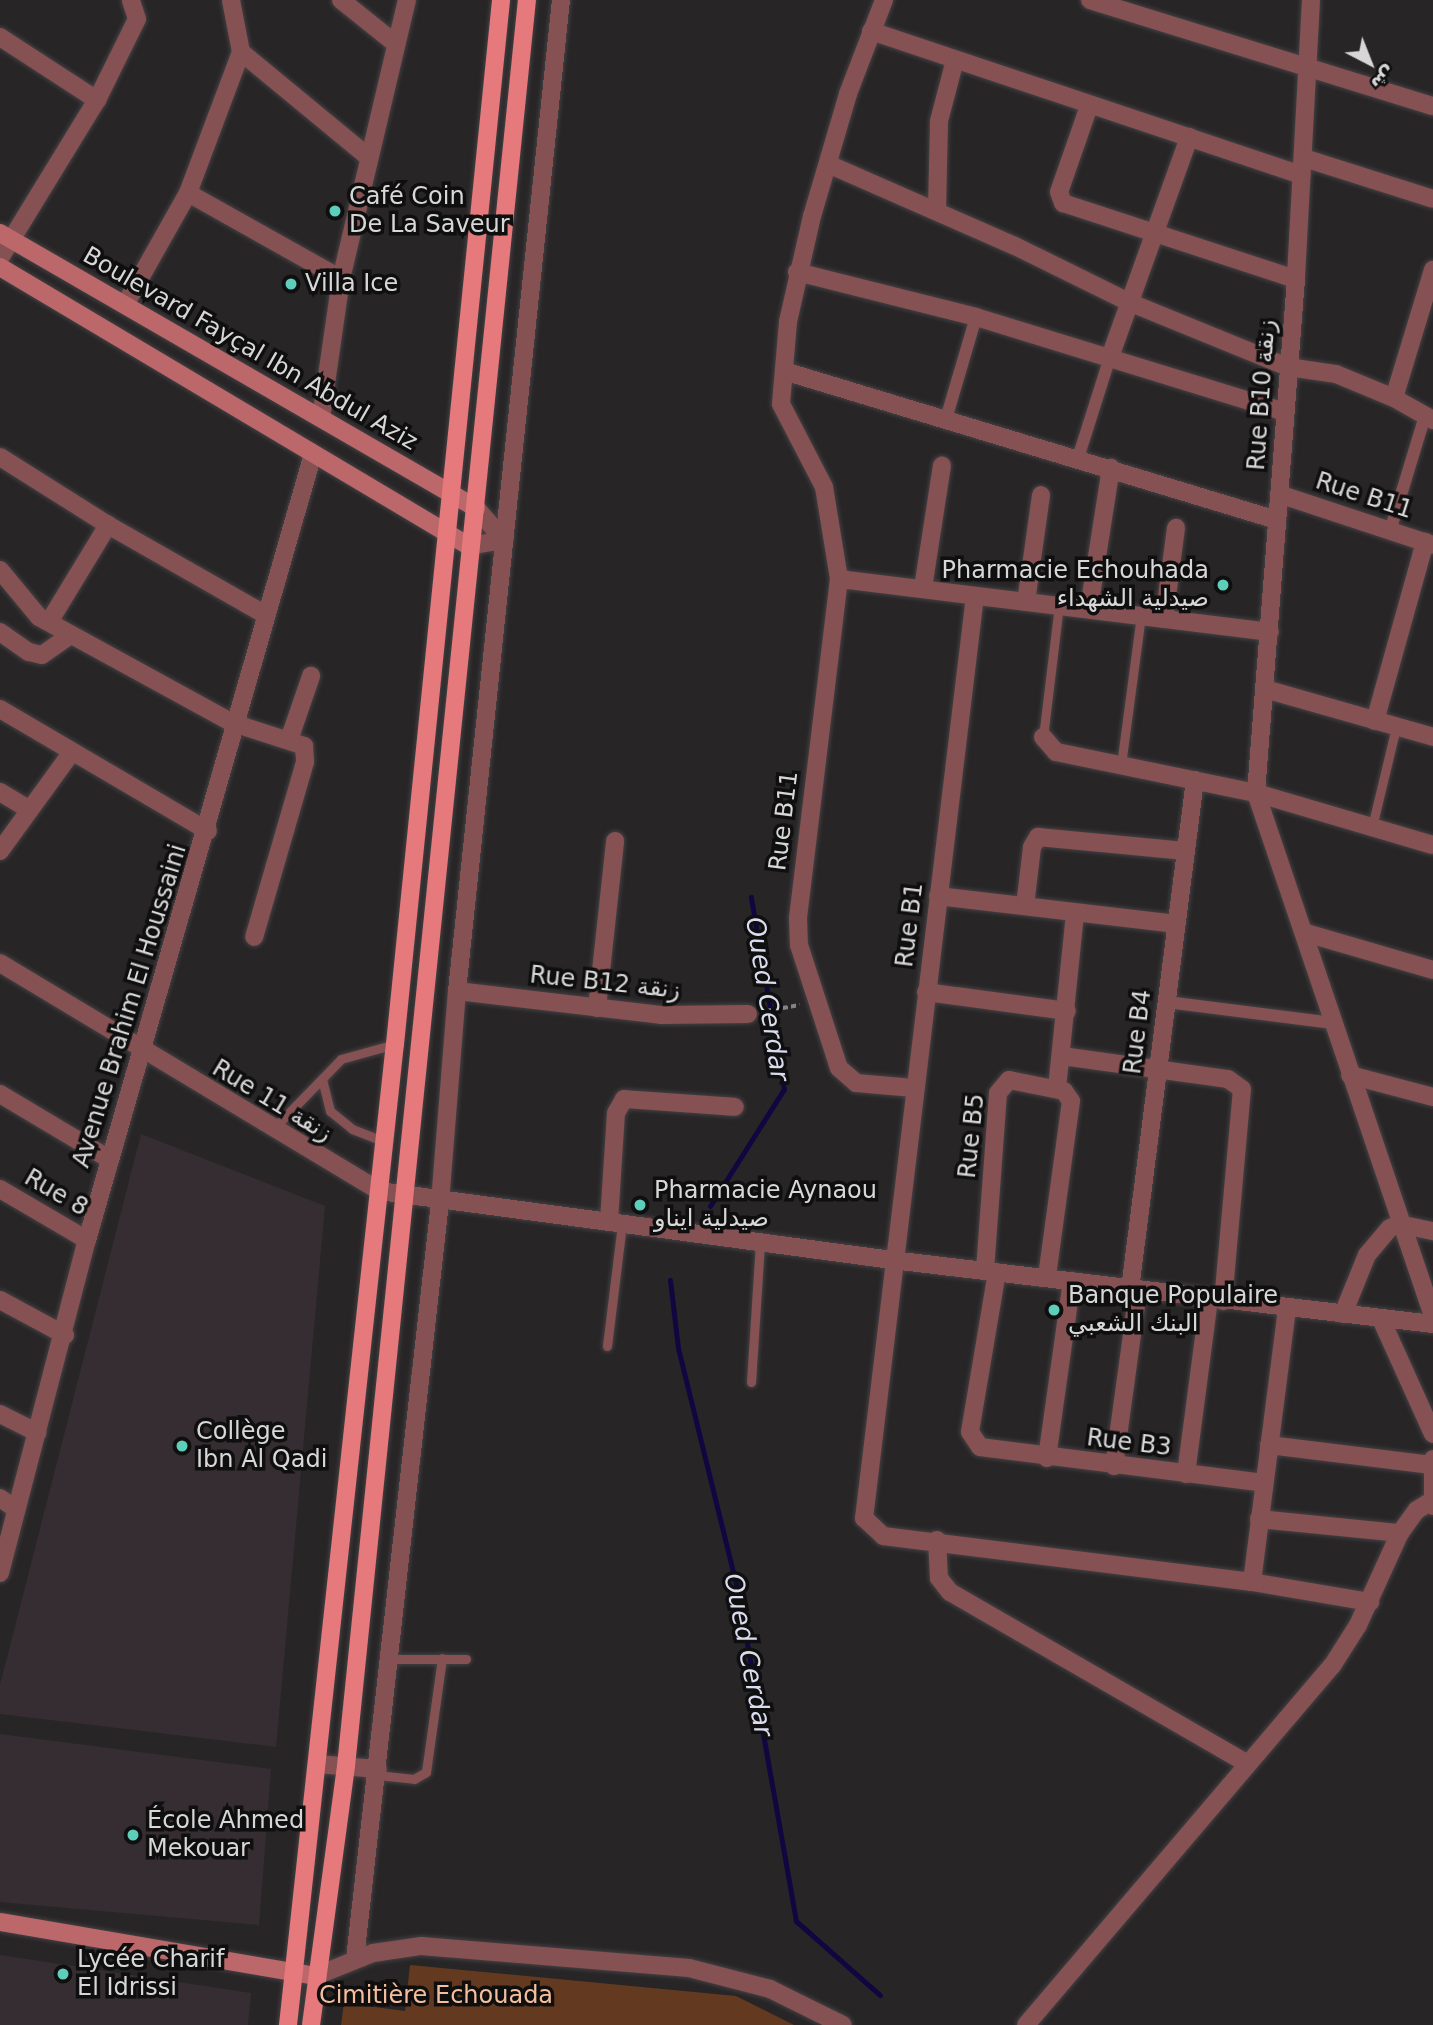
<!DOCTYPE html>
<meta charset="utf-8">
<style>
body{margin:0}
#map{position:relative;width:1433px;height:2025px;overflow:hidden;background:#282527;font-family:"DejaVu Sans","Noto Naskh Arabic",sans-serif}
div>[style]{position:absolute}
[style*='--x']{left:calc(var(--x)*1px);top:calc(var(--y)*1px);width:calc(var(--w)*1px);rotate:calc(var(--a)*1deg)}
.built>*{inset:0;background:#352d31}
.green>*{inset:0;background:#633a20}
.stream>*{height:5px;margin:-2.5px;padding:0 2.5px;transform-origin:2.5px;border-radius:2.5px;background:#100740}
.path>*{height:3.5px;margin-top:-1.75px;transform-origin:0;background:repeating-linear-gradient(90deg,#858384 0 5px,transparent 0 8.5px)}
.roads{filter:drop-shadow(0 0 2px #444143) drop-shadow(0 0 2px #444143)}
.service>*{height:9px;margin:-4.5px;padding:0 4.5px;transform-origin:4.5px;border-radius:4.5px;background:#865152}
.pedestrian>*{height:12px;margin:-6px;padding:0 6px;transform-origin:6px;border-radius:6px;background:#865152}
.minor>*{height:18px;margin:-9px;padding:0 9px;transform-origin:9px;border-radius:9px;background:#865152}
.tertiary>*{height:18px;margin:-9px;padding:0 9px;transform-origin:9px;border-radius:9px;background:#865152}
.secondary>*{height:18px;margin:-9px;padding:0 9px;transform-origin:9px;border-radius:9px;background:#bc686a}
.primary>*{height:18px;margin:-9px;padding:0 9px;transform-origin:9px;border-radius:9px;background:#e6797c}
.dots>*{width:19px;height:19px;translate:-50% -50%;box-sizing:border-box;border:4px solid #100f0f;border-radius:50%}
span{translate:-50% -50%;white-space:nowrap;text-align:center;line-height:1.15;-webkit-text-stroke:7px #100f0f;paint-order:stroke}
.poi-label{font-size:24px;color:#d8d7d8}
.left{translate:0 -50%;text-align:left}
.right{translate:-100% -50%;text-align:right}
.street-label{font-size:24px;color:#d8d7d8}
.park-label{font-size:24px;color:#f5be9d}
.water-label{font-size:26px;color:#d9dcef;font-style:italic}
.north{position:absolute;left:1335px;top:28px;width:70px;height:70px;-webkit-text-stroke:5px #100f0f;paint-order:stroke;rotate:138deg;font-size:19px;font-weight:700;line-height:28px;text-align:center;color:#d8d7d8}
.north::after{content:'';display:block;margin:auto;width:24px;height:32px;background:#d8d7d8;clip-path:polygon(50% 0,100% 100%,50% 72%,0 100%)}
</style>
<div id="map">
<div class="built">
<div style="clip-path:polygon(141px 1134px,325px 1206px,276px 1747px,0 1714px,0 1685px)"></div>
<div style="clip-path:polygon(0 1734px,271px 1769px,259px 1925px,0 1902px)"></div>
<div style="clip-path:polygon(0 1955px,251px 1993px,248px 2025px,0 2025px)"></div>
</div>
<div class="green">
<div style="clip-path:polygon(410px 1965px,736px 1996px,794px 2025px,341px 2025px,344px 2003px,405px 2011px)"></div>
</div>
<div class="stream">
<div style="--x:710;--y:1206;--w:138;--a:-57.7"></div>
<div style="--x:784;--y:1089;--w:195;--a:-99.8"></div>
<div style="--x:670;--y:1280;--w:68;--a:83.3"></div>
<div style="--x:678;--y:1348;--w:251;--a:76.2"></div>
<div style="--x:738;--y:1592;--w:334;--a:80"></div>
<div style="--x:796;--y:1921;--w:112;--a:41.4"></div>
</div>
<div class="path">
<div style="--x:766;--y:1011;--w:34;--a:-10"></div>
</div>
<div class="roads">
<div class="service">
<div style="--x:1043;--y:737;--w:133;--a:-83.1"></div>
<div style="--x:1121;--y:765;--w:150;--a:-82.4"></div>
<div style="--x:1372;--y:827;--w:103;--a:-76.5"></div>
<div style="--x:322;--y:1079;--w:33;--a:76"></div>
<div style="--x:330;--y:1111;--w:28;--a:39"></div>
<div style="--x:352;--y:1129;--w:34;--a:21"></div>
<div style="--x:274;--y:1128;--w:96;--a:-45.8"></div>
<div style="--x:341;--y:1059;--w:56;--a:-15.5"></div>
<div style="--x:607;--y:1346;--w:124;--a:-83"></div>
<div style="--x:751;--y:1382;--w:141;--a:-86.3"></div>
<div style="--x:390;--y:1659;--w:76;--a:0"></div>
<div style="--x:377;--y:1775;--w:37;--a:6"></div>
<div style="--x:414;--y:1779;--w:14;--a:-30"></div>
<div style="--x:426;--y:1772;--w:115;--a:-82"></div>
</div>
<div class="pedestrian">
<div style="--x:946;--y:419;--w:106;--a:-73.6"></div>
<div style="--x:1078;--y:458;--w:106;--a:-72.4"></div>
<div style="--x:1390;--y:531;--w:120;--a:-73.1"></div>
<div style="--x:1167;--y:1002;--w:167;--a:7.2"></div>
</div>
<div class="minor">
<div style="--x:341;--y:0;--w:70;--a:38.7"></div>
<div style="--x:884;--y:0;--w:101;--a:111"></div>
<div style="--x:848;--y:94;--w:127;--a:106.4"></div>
<div style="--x:812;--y:216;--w:109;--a:102.8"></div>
<div style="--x:788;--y:322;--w:82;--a:94.9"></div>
<div style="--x:781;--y:404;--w:93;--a:62.6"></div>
<div style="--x:824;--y:487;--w:93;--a:80.7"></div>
<div style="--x:839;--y:579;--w:341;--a:96.9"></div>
<div style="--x:798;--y:918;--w:27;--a:88"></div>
<div style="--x:799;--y:945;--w:129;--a:72"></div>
<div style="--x:839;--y:1068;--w:23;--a:41"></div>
<div style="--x:856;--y:1083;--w:58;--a:4.9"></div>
<div style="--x:1090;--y:0;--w:359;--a:17.2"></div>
<div style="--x:1311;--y:0;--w:279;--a:93.1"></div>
<div style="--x:1296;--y:279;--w:516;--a:94.45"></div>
<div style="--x:1256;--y:793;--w:552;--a:71.3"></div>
<div style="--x:871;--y:31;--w:454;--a:18.5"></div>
<div style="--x:0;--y:37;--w:116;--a:33"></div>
<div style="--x:241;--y:52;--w:163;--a:39.5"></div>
<div style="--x:1089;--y:106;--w:91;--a:109.2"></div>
<div style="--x:1059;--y:192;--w:12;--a:70"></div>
<div style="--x:1063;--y:203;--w:245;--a:18.1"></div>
<div style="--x:1304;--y:158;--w:135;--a:17.6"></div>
<div style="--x:828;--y:164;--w:204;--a:23.7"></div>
<div style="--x:1015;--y:246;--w:129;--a:26.2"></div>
<div style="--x:1131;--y:303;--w:170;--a:22.2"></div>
<div style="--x:1288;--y:367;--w:49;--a:8.3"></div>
<div style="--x:1336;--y:374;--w:63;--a:22.5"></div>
<div style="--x:1394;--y:398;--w:45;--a:29.4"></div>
<div style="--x:188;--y:193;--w:176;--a:29.3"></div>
<div style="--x:937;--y:210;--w:89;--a:-88.7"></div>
<div style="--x:939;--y:121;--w:63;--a:-75.3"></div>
<div style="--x:0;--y:258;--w:185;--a:-58.5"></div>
<div style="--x:97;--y:100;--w:90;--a:-63.7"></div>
<div style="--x:137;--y:19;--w:20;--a:-108"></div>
<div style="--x:797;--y:272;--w:185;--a:14.1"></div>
<div style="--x:976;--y:317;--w:322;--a:17.1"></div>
<div style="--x:126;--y:303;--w:126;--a:-60.6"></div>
<div style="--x:188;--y:193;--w:151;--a:-69.4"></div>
<div style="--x:241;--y:52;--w:53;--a:-100.9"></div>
<div style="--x:1110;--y:357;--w:234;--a:-70.2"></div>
<div style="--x:784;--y:371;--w:515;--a:16.82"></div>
<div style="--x:1394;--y:398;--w:134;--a:-73.1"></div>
<div style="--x:321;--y:418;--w:140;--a:-81.8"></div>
<div style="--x:341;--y:279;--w:287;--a:-76.7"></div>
<div style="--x:0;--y:457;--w:128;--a:32.2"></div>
<div style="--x:108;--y:525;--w:180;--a:29.7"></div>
<div style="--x:1279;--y:494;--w:162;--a:18.3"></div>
<div style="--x:476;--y:508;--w:43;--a:48.8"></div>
<div style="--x:469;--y:546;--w:36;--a:-10"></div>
<div style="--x:0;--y:570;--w:61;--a:50.3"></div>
<div style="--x:39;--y:617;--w:221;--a:28.7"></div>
<div style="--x:233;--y:723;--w:75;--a:17.9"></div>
<div style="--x:304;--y:746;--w:16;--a:86"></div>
<div style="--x:305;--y:762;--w:182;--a:106.2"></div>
<div style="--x:839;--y:579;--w:434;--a:7"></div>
<div style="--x:923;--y:588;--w:124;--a:-81.2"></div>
<div style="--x:975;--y:596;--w:929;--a:96.86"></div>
<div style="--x:864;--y:1518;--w:26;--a:43"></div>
<div style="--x:883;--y:1536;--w:372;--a:7.1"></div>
<div style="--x:1252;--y:1582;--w:120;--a:9.6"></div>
<div style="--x:1026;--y:602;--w:108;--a:-82"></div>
<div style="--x:1089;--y:608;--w:142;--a:-81.1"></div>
<div style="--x:1164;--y:619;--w:92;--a:-82.5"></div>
<div style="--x:49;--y:622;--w:114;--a:-58.7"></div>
<div style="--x:0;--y:632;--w:35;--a:35"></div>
<div style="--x:29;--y:652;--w:13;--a:13"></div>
<div style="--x:42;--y:655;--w:35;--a:-35"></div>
<div style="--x:1265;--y:689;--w:175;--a:15.9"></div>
<div style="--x:0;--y:709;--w:241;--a:30.4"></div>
<div style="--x:1375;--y:721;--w:186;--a:-74.4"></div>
<div style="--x:1043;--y:737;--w:20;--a:49"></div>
<div style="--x:1056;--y:752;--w:204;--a:11.6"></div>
<div style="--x:1256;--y:793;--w:184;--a:16.4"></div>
<div style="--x:289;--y:740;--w:68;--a:-71"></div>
<div style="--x:0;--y:792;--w:33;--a:31"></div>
<div style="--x:0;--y:851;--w:122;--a:-54"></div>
<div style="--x:938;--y:896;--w:240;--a:6.7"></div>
<div style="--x:1025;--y:906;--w:59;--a:-83.2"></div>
<div style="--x:1032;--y:847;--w:12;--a:-59"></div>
<div style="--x:1038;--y:837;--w:148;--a:5.4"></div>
<div style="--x:1306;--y:933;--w:132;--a:16.2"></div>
<div style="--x:457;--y:991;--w:205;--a:6.7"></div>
<div style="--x:661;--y:1015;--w:87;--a:-0.7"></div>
<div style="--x:926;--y:992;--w:142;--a:7.7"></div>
<div style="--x:597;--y:1008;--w:168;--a:-83.8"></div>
<div style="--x:1062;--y:1056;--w:168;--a:7.9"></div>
<div style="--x:1228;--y:1079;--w:17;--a:36"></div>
<div style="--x:1242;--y:1089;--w:213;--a:95.1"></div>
<div style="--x:1350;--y:1075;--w:86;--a:14.8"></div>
<div style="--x:1057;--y:1088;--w:176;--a:-84.1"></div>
<div style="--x:0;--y:1094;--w:127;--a:30.8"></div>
<div style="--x:0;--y:1189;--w:101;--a:30.4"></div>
<div style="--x:609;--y:1221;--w:108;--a:-86.3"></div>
<div style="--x:616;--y:1113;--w:16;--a:-60"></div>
<div style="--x:624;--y:1099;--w:111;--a:4.1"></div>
<div style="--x:985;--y:1270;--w:177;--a:-85.8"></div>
<div style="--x:998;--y:1093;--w:17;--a:-50"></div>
<div style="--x:1009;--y:1080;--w:56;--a:11.3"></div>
<div style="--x:1064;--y:1091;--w:12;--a:55"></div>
<div style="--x:1071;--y:1101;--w:178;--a:97.8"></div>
<div style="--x:997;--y:1272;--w:162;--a:99.6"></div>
<div style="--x:970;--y:1432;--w:18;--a:56"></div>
<div style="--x:980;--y:1447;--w:286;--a:7.2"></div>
<div style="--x:1130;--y:1289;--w:513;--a:-82.72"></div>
<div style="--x:0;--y:1300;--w:74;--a:28.3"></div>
<div style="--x:1343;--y:1314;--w:64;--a:-67.9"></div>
<div style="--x:1367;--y:1255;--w:35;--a:-50"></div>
<div style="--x:1390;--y:1228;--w:10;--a:-24"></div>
<div style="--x:1399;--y:1224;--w:35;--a:12"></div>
<div style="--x:0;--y:1414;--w:42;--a:26.6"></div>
<div style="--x:1269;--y:1445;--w:164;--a:7"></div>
<div style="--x:1047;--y:1458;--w:179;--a:-82"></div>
<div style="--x:1114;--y:1466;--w:178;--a:-82.2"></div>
<div style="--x:1186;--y:1474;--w:176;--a:-82.5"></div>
<div style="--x:0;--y:1498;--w:19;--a:35"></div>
<div style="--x:1259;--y:1519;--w:142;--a:5.7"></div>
<div style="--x:937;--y:1540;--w:38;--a:87"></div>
<div style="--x:939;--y:1578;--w:18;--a:52"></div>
<div style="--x:950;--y:1592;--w:344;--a:30"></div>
<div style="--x:1252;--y:1582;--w:276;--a:-82.7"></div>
<div style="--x:317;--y:1764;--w:61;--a:4.7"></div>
<div style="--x:355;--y:1959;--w:762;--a:-83.59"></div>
<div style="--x:440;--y:1202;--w:212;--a:-85.4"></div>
<div style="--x:457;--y:991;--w:996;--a:-84.01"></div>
<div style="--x:316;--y:1976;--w:61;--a:-22"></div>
<div style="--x:373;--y:1953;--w:49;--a:-8.3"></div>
<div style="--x:421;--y:1946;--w:269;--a:4.7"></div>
<div style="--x:689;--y:1968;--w:84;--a:14.5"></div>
<div style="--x:770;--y:1989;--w:81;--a:26.3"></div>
<div style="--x:1026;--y:2025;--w:472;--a:-49.6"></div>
<div style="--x:1332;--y:1666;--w:49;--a:-57.6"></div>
<div style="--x:1358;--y:1625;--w:101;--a:-65.5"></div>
<div style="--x:1400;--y:1533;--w:29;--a:-54"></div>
<div style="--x:1417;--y:1510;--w:19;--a:-32"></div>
</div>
<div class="tertiary">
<div style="--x:0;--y:963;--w:442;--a:31"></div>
<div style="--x:379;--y:1191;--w:518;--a:7.66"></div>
<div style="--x:892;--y:1260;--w:545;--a:6.75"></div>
<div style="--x:1381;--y:1319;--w:126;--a:65.7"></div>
<div style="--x:1433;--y:1459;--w:47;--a:90"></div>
<div style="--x:0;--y:1573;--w:344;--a:-75.4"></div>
<div style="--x:87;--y:1240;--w:818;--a:-73.96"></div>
</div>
<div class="secondary">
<div style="--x:0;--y:233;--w:550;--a:30.02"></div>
<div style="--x:0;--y:267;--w:546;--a:30.75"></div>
<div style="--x:0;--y:1922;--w:321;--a:9.7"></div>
</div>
<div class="primary">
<div style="--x:288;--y:2025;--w:987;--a:-83.78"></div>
<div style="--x:395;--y:1044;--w:1049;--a:-84.2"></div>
<div style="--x:311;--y:2025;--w:261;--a:-82.3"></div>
<div style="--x:346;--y:1766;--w:1775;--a:-84.15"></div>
</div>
</div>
<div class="dots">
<div style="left:335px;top:211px;background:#5dceb9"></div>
<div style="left:291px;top:284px;background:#5dceb9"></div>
<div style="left:1223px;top:585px;background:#5dceb9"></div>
<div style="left:640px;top:1205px;background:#5dceb9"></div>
<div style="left:1054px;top:1310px;background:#5dceb9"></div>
<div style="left:182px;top:1446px;background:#5dceb9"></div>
<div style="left:133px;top:1835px;background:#5dceb9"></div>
<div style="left:63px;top:1974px;background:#5dceb9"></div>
</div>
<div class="poi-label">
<span class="left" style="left:349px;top:211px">Café Coin<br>De La Saveur</span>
<span class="left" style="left:305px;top:284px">Villa Ice</span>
<span class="right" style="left:1209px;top:585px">Pharmacie Echouhada<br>صيدلية الشهداء</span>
<span class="left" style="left:654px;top:1205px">Pharmacie Aynaou<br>صيدلية ايناو</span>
<span class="left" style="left:1068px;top:1310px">Banque Populaire<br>البنك الشعبي</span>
<span class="left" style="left:196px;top:1446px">Collège<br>Ibn Al Qadi</span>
<span class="left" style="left:147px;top:1835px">École Ahmed<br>Mekouar</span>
<span class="left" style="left:77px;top:1974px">Lycée Charif<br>El Idrissi</span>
</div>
<div class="street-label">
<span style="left:250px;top:349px;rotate:30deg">Boulevard Fayçal Ibn Abdul Aziz</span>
<span style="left:1262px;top:395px;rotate:-86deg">Rue B10 زنقة</span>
<span style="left:1364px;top:496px;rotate:18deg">Rue B11</span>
<span style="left:784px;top:821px;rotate:-83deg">Rue B11</span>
<span style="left:910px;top:925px;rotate:-83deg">Rue B1</span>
<span style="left:605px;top:983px;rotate:6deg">Rue B12 زنقة</span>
<span style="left:130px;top:1006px;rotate:-73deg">Avenue Brahim El Houssaini</span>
<span style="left:1138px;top:1032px;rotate:-83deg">Rue B4</span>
<span style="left:272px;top:1101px;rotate:31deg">Rue 11 زنقة</span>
<span style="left:972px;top:1136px;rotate:-84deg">Rue B5</span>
<span style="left:56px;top:1193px;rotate:30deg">Rue 8</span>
<span style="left:1129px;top:1443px;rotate:7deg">Rue B3</span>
</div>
<div class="park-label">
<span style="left:436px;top:1996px">Cimitière Echouada</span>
</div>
<div class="water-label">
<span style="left:767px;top:999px;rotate:81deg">Oued Cerdar</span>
<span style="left:748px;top:1655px;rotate:79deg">Oued Cerdar</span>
</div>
<div class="north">ش</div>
</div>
